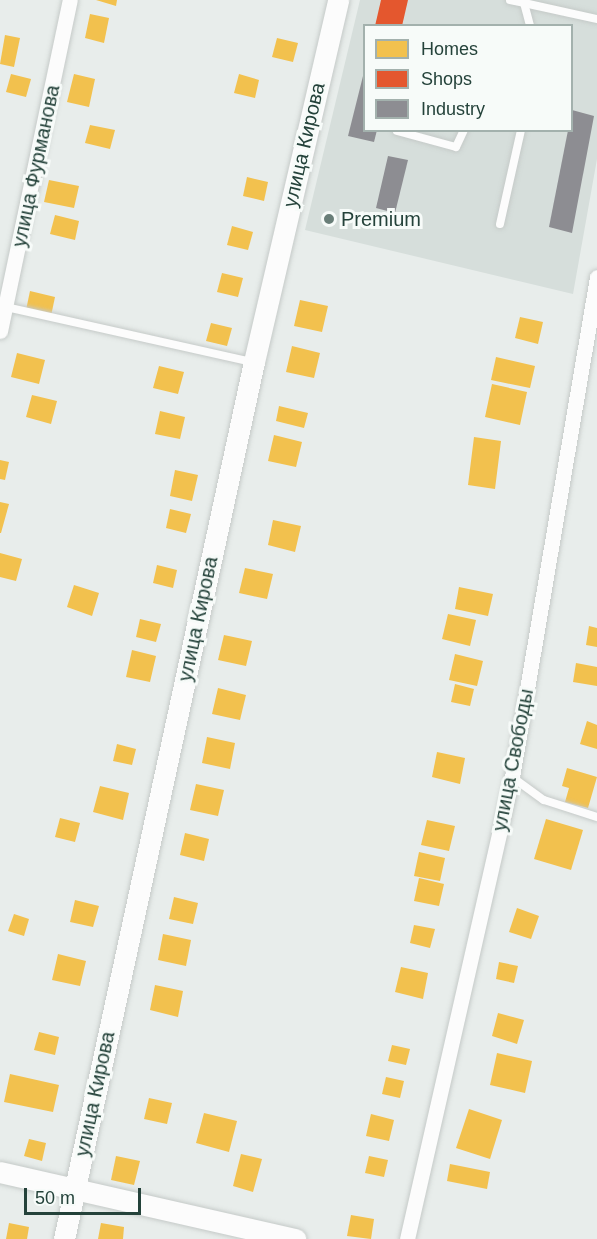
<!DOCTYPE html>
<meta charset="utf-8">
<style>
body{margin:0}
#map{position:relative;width:597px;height:1239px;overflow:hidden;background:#e8edeb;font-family:Arial,sans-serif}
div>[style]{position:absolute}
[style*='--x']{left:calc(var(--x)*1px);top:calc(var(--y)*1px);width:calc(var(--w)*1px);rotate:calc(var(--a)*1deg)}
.built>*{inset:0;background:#d6dedb}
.homes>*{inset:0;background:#f2c14e}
.shops>*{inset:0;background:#e4572e}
.industry>*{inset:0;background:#8d8d92}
.roads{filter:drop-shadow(0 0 2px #c5cac8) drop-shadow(0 0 2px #c5cac8)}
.lane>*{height:8px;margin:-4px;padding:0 4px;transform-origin:4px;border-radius:4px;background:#fcfcfc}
.street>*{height:15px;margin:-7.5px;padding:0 7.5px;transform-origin:7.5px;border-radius:7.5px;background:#fcfcfc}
.secondary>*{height:21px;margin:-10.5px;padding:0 10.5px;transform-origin:10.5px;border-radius:10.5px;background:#fcfcfc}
.dots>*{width:16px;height:16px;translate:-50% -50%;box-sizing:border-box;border:3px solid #f7fbf9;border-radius:50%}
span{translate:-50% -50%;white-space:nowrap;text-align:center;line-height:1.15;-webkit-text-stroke:6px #f7fbf9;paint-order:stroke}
.street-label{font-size:20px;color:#24423a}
.poi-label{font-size:20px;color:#24423a}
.left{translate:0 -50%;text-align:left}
.legend{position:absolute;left:363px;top:24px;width:210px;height:108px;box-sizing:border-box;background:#f7fbf9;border:2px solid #a3b1ad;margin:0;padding:8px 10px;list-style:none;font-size:18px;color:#24423a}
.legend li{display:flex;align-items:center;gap:12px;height:30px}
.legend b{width:30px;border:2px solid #a3b1ad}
.scale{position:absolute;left:24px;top:1188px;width:117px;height:27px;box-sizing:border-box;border:3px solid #24423a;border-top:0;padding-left:8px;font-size:18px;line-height:21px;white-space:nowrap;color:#24423a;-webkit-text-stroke:4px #f7fbf9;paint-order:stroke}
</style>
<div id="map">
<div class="built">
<div style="clip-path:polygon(evenodd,360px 0,597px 0,597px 159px,573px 294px,305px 230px,360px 0,364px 26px,572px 26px,572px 130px,364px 130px,364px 26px)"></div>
</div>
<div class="homes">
<div style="clip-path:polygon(96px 0,117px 0,116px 6px)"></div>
<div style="clip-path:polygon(90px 14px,109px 18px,104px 43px,85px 38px)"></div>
<div style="clip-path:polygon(5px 35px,20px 38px,14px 67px,0 64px)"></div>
<div style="clip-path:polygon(277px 38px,298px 43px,293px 62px,272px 57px)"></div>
<div style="clip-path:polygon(11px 74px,31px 79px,26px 97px,6px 92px)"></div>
<div style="clip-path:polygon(74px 74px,95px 79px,89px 107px,67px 102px)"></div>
<div style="clip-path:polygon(239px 74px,259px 80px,255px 98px,234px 93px)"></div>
<div style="clip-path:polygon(90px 125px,115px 130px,110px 149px,85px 143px)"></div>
<div style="clip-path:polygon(247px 177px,268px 182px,264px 201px,243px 196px)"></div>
<div style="clip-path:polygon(49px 180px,79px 186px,74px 208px,44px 202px)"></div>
<div style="clip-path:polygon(55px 215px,79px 221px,75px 240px,50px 234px)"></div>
<div style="clip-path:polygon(232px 226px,253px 232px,248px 250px,227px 245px)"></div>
<div style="clip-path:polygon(222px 273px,243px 278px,238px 297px,217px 292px)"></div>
<div style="clip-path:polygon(30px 291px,55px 297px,51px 316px,26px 310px)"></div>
<div style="clip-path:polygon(300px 300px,328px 306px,322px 332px,294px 326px)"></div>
<div style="clip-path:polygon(520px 317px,543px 322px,538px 344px,515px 338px)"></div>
<div style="clip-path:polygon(211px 323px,232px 328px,227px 346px,206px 341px)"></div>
<div style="clip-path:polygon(292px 346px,320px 353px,314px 378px,286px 372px)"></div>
<div style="clip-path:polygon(17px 353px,45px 360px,39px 384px,11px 377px)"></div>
<div style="clip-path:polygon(496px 357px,535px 366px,530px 388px,491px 380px)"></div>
<div style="clip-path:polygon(159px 366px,184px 372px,178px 394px,153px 388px)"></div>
<div style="clip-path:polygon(492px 384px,527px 392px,520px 425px,485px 417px)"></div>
<div style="clip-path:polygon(32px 395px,57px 401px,51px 424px,26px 417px)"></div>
<div style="clip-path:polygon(279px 406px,308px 413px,304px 428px,276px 421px)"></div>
<div style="clip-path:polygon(160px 411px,185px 417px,180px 439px,155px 434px)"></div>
<div style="clip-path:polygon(274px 435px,302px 442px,296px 467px,268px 461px)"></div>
<div style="clip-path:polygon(474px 437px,501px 441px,495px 489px,468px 485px)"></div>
<div style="clip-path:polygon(0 460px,9px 462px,5px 480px,0 479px)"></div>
<div style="clip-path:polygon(175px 470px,198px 475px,192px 501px,170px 496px)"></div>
<div style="clip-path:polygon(0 502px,9px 504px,1px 533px,0 533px)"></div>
<div style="clip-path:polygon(170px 509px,191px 514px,186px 533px,166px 528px)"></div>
<div style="clip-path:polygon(273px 520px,301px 526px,295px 552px,268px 545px)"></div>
<div style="clip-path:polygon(0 553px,22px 559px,16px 581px,0 577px)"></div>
<div style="clip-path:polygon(157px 565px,177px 570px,173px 588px,153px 583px)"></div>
<div style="clip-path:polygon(245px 568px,273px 574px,267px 599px,239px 593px)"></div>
<div style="clip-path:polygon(74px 585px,99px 593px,92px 616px,67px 607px)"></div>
<div style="clip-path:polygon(459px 587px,493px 594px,488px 616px,455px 609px)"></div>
<div style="clip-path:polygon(448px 614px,476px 620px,470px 646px,442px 639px)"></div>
<div style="clip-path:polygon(140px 619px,161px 624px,156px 642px,136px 637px)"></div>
<div style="clip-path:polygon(589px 626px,597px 628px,597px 647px,586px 645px)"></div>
<div style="clip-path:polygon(224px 635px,252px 641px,246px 666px,218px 660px)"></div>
<div style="clip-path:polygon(132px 650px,156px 656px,150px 682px,126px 677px)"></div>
<div style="clip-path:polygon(455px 654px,483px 661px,477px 686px,449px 680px)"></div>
<div style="clip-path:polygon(576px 663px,597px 667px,597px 686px,573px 682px)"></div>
<div style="clip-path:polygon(455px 684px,474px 689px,470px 706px,451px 702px)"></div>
<div style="clip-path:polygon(218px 688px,246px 695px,240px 720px,212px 714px)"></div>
<div style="clip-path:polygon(587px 721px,597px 725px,597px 749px,580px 744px)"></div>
<div style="clip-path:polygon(207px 737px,235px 743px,230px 769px,202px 763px)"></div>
<div style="clip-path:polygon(117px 744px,136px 749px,132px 765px,113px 761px)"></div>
<div style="clip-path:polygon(437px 752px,465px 758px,460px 784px,432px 777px)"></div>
<div style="clip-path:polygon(567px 768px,597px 777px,588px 808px,565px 802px,569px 788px,562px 786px)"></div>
<div style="clip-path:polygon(196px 784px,224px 790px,218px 816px,190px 810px)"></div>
<div style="clip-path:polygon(100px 786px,129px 793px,123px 820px,93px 812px)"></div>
<div style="clip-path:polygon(60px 818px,80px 823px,75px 842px,55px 837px)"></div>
<div style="clip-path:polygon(546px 819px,583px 830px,571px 870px,534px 859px)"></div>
<div style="clip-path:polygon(427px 820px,455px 826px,449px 851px,421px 845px)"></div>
<div style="clip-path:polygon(185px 833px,209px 839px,204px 861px,180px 855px)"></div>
<div style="clip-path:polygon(419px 852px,445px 858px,440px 881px,414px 876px)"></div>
<div style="clip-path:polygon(419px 878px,444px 884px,439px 906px,414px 901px)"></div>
<div style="clip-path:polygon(174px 897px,198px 903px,193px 924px,169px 919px)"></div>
<div style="clip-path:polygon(75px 900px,99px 906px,93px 927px,70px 922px)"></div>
<div style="clip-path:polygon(517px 908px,539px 916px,531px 939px,509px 932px)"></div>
<div style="clip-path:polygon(14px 914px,29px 919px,24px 936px,8px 931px)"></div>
<div style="clip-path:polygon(414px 925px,435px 929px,430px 948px,410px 943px)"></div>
<div style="clip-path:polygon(163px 934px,191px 940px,186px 966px,158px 960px)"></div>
<div style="clip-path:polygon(58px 954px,86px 961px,80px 986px,52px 980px)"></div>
<div style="clip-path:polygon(499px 962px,518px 966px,514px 983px,496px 979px)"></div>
<div style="clip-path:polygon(401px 967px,428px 973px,423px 999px,395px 992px)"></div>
<div style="clip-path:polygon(155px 985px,183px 991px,178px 1017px,150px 1010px)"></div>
<div style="clip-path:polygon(498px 1013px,524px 1020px,517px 1044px,492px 1036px)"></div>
<div style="clip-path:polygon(39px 1032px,59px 1037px,55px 1055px,34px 1050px)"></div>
<div style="clip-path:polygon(392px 1045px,410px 1049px,406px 1065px,388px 1061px)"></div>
<div style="clip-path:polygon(497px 1053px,532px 1061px,525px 1093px,490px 1085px)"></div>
<div style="clip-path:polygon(10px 1074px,59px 1085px,53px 1112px,4px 1102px)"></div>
<div style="clip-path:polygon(386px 1077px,404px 1081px,400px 1098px,382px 1094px)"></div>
<div style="clip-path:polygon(149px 1098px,172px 1103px,167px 1124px,144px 1119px)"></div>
<div style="clip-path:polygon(469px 1109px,502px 1120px,490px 1159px,456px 1148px)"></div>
<div style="clip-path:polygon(204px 1113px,237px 1121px,229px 1152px,196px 1143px)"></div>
<div style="clip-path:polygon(371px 1114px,394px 1120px,389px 1141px,366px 1136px)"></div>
<div style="clip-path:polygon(29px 1139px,46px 1143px,42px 1161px,24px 1156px)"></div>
<div style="clip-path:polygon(241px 1154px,262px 1159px,253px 1192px,233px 1186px)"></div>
<div style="clip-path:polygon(116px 1156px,140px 1161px,134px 1185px,111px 1180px)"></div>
<div style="clip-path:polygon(369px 1156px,388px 1160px,384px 1177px,365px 1173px)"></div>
<div style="clip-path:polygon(450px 1164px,490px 1172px,487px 1189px,447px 1181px)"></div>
<div style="clip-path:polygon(351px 1215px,374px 1219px,371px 1239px,347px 1236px)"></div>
<div style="clip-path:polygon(9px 1223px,29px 1227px,27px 1239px,6px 1239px)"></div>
<div style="clip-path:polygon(101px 1223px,124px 1227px,123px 1239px,98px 1239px)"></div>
</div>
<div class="shops">
<div style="clip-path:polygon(381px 0,408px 0,402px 26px,375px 26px)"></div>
</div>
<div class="industry">
<div style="clip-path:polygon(364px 72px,364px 130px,377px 130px,374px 142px,348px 136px)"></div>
<div style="clip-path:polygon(572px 110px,594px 116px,572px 233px,549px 227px)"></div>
<div style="clip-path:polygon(388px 156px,408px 160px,395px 213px,376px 208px)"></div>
</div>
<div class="roads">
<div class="lane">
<div style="--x:510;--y:0;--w:14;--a:12"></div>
<div style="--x:524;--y:3;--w:24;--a:75"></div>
<div style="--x:524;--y:3;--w:75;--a:12.4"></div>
<div style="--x:397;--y:131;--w:61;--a:15.2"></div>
<div style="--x:456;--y:147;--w:19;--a:-65"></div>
<div style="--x:500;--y:224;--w:96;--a:-77.4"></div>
<div style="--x:6;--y:307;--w:252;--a:12.6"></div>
<div style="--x:512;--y:777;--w:39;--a:36"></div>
<div style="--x:544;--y:800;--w:56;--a:17.8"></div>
</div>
<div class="street">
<div style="--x:0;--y:331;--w:338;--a:-78.1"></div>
<div style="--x:407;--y:1239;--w:474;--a:-77.2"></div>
<div style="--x:512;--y:777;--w:507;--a:-80.35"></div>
</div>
<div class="secondary">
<div style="--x:0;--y:1172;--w:303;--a:12.8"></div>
<div style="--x:64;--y:1239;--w:897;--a:-77.78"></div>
<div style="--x:254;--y:362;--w:372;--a:-76.9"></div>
</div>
</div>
<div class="dots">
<div style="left:329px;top:219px;background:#697e78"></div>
</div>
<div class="street-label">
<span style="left:304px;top:145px;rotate:-77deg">улица Кирова</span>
<span style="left:36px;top:166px;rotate:-78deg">улица Фурманова</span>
<span style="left:198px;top:619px;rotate:-78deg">улица Кирова</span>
<span style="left:513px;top:760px;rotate:-79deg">улица Свободы</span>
<span style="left:95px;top:1094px;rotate:-78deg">улица Кирова</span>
</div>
<div class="poi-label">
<span class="left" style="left:341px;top:219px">Premium</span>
</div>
<ul class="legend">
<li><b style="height:16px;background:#f2c14e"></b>Homes</li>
<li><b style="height:16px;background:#e4572e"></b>Shops</li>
<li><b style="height:16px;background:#8d8d92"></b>Industry</li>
</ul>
<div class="scale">50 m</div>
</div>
